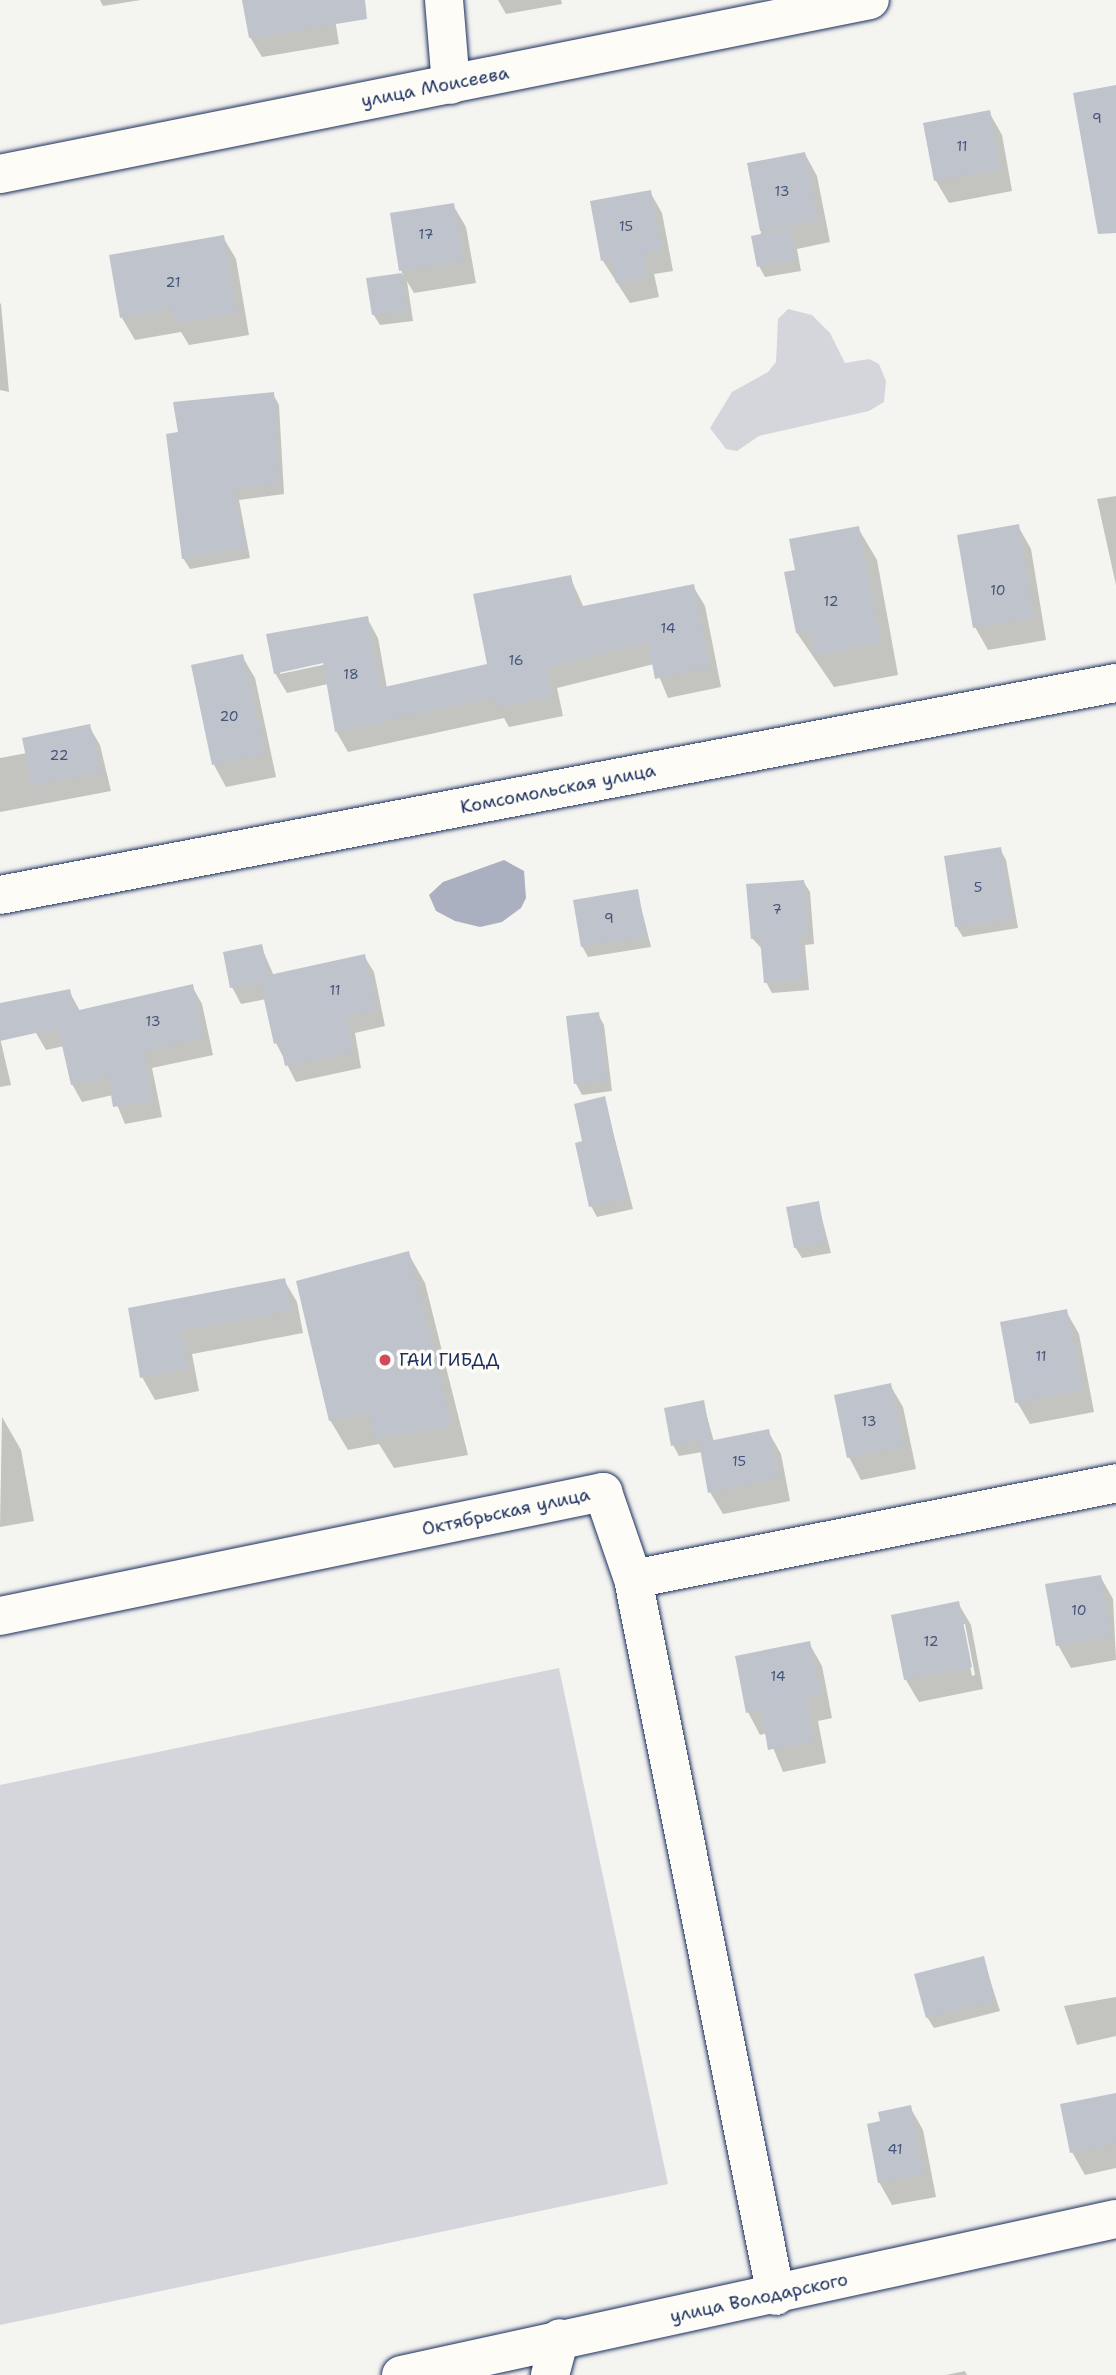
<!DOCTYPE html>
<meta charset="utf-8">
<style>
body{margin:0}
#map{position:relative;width:1116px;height:2375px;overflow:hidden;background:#f4f4f1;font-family:"Shantell Sans",sans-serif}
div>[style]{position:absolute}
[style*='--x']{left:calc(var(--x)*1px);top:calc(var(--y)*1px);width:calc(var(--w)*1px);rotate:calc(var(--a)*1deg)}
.green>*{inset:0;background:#d4d6db}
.water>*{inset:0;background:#aab0bf}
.shadow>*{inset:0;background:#0003}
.building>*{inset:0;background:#bfc3cc}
.roads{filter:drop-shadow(0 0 2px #1b2f5e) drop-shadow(0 0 2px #1b2f5e)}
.street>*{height:38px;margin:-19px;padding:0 19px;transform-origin:19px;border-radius:19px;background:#fdfcf7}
.secondary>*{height:38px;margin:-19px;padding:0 19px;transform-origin:19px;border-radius:19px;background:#fdfcf7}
.dots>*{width:19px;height:19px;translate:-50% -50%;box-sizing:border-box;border:4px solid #fdfcf7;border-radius:50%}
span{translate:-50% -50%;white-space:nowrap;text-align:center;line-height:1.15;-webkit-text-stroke:7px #fdfcf7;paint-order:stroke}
.number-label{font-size:14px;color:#44547a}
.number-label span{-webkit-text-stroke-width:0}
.street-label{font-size:18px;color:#1b2f5e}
.poi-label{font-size:18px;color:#1b2f5e}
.left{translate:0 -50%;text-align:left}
</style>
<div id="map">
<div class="green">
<div style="clip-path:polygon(788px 309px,812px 315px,830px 333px,845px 363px,869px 359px,879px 364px,886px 381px,884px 402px,869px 411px,759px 436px,737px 451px,726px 449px,710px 428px,732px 392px,768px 372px,776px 362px,778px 319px)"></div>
<div style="clip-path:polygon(559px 1668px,668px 2184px,0 2325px,0 1785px)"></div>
</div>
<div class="water">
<div style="clip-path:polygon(504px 860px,524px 871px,526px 898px,521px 908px,502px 922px,480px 927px,455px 921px,436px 911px,429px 895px,443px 882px)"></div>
</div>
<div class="shadow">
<div style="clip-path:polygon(100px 0,141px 0,103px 6px)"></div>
<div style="clip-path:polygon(244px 0,332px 0,339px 44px,262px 57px,250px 37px)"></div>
<div style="clip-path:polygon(498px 0,561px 0,562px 4px,506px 14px)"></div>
<div style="clip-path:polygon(989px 112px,1002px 135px,1012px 191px,949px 203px,936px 181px,925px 124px)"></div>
<div style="clip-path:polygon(805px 154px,817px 176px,830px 242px,797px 249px,801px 271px,765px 277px,759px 266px,761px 230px)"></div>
<div style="clip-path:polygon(650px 192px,662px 213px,673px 271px,654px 274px,659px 297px,630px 303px,603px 261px)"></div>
<div style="clip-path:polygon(453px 205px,466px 227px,476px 283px,414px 293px,407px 281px,413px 321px,380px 325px,373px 314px,368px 279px,403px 275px,401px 270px)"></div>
<div style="clip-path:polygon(223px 237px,236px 259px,249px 335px,189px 345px,181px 332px,135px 340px,122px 318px)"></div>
<div style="clip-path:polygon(0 303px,1px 304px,9px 392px,0 390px)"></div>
<div style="clip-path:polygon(273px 394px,279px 405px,284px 494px,239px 500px,250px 558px,190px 569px,183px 558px,180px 434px)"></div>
<div style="clip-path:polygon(1116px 496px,1116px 585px,1097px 499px)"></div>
<div style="clip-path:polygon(1018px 526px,1031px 549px,1046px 640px,988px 650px,975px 627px)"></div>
<div style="clip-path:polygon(858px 528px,877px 560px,898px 675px,834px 687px,797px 633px,797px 571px)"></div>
<div style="clip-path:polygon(evenodd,570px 577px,584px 608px,693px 586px,705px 606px,721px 687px,668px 698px,654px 664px,557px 688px,563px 716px,509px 727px,504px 718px,348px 752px,336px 731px,328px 684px,287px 693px,275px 673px,367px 618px,378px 638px,387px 688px,489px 666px,570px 577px,331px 659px,332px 663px,280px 674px,280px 671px,331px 659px)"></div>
<div style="clip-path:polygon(242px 656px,255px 678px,276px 777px,226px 787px,214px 765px,193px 666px)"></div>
<div style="clip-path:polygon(89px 726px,100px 745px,111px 791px,0 812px,0 758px,27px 753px)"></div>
<div style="clip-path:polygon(1000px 849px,1006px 860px,1018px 928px,963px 937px,956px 926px)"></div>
<div style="clip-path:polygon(803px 881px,810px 892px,814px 944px,805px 945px,809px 990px,772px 993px,766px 982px,762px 949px,752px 938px)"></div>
<div style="clip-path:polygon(637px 891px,651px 947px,588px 957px,582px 946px)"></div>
<div style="clip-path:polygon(261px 946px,274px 976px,364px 956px,374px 972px,385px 1026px,355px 1033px,361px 1068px,296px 1082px,276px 1043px,266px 999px,241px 1004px,232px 987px)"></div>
<div style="clip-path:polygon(192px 986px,202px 1004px,213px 1055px,152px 1068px,162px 1117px,125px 1124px,113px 1095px,82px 1102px,72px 1084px,64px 1046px,46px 1050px,36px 1033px,69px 991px,80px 1011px)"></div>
<div style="clip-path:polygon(598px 1014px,604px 1025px,612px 1091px,582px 1095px,576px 1084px)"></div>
<div style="clip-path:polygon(0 1038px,11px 1085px,0 1087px)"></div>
<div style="clip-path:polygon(604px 1098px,633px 1209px,597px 1217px,591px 1206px)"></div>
<div style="clip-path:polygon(818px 1203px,831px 1253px,802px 1258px,795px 1247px)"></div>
<div style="clip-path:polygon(408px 1253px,425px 1283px,468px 1455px,394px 1468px,379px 1444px,348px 1450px,330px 1420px)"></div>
<div style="clip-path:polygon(284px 1280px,297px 1302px,303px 1333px,192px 1354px,199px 1391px,155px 1400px,142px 1377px,130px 1309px)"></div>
<div style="clip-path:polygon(1066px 1311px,1079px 1334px,1094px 1412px,1030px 1424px,1017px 1402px)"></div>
<div style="clip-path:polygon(890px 1385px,903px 1407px,916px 1469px,861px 1480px,849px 1457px)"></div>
<div style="clip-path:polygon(703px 1402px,714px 1442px,768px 1431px,781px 1454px,790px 1501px,723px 1514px,710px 1492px,702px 1452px,679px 1456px,673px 1445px)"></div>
<div style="clip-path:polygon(2px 1417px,21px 1450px,34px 1521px,0 1527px)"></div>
<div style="clip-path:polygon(1100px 1576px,1113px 1599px,1116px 1660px,1071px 1668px,1058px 1645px)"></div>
<div style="clip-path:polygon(evenodd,958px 1603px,971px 1625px,983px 1689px,919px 1702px,906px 1680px,893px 1616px,958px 1603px,962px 1624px,965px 1624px,975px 1675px,972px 1676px,962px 1624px)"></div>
<div style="clip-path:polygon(809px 1643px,822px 1666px,832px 1718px,818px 1721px,826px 1763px,783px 1772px,767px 1733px,760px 1735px,748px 1712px)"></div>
<div style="clip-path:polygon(983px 1958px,1000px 2011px,934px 2028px,927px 2017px)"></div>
<div style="clip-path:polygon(1116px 1997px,1116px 2036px,1077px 2045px,1064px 2006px)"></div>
<div style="clip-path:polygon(1116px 2094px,1116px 2168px,1085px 2175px,1072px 2152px)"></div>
<div style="clip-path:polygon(910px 2107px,923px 2130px,936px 2197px,892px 2205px,879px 2182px,882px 2123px)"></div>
<div style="clip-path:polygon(965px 2371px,967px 2375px,946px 2375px)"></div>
</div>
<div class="building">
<div style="clip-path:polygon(242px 0,365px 0,367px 19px,249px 38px)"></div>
<div style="clip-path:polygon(1116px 85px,1116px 233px,1098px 234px,1073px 93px)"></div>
<div style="clip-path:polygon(990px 110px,1001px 169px,934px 181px,923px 123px)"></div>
<div style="clip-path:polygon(805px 152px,818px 220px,760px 231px,747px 163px)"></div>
<div style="clip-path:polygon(651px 190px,662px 250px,644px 253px,648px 277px,616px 283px,611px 259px,601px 261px,590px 201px)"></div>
<div style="clip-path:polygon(454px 203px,464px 261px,399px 271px,390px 213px)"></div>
<div style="clip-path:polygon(790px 228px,796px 260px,757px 267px,751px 236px)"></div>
<div style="clip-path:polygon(224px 235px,237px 313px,174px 323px,172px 309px,120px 318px,109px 255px)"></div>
<div style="clip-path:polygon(402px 273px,407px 311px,372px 315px,366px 278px)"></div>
<div style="clip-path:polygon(274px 392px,279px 484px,234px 489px,245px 547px,182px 559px,166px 434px,178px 432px,173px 402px)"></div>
<div style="clip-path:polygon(1019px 524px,1034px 617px,973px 628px,957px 535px)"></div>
<div style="clip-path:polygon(859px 526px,881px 643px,814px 655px,810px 631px,796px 633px,784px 572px,795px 570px,789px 539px)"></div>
<div style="clip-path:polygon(571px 575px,578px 607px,694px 584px,710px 667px,655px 679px,648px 642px,547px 668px,552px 696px,496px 707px,494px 697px,335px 732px,323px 663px,274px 674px,266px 634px,368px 616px,380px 688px,487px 664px,473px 594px)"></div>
<div style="clip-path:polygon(243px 654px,265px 754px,212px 765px,191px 665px)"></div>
<div style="clip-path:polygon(90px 724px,101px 771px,32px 786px,22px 738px)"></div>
<div style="clip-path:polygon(1001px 847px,1013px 918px,955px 927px,944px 856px)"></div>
<div style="clip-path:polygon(804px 880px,809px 934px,800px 935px,804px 979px,764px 983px,760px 938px,751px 939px,746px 884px)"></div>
<div style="clip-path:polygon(638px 889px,646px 936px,581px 947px,573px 900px)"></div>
<div style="clip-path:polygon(262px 944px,269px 975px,365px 954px,377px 1010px,347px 1016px,353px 1052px,285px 1066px,280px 1042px,274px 1044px,260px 982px,230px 988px,223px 952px)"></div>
<div style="clip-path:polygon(193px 984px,204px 1038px,144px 1051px,153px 1100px,113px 1107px,108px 1077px,71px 1085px,58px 1028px,0 1041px,0 1003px,70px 989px,75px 1011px)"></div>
<div style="clip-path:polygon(599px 1012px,607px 1081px,574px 1084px,566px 1016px)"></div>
<div style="clip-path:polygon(605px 1096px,628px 1198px,589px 1207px,575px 1143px,582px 1141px,574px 1104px)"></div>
<div style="clip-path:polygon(819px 1201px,826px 1243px,794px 1248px,786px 1207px)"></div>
<div style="clip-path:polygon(409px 1251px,452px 1425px,375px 1439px,369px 1413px,329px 1421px,296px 1281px)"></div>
<div style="clip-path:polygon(285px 1278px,292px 1310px,181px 1331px,188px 1369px,140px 1378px,128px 1308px)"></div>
<div style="clip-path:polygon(1067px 1309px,1083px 1390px,1015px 1403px,1000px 1322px)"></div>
<div style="clip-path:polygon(891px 1383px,904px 1446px,847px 1458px,834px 1395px)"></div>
<div style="clip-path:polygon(704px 1400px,711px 1439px,671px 1446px,664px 1408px)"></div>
<div style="clip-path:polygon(769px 1429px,779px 1478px,708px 1493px,699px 1443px)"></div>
<div style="clip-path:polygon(1101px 1575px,1112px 1637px,1056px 1646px,1045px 1584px)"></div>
<div style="clip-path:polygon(959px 1601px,972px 1667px,904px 1680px,891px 1615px)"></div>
<div style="clip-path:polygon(810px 1641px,821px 1696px,806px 1699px,814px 1741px,768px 1750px,761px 1710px,746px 1713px,735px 1656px)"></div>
<div style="clip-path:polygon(984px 1956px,995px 2000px,926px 2018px,914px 1974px)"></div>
<div style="clip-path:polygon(1116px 2093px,1116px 2143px,1070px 2153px,1060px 2104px)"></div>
<div style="clip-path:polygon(911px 2105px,924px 2174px,878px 2183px,867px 2124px,880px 2121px,878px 2112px)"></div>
</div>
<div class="roads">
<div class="street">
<div style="--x:444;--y:0;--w:85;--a:85.3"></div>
<div style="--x:0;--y:174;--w:887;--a:-11.31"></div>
<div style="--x:0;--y:895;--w:1136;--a:-10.76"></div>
<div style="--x:633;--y:1579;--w:731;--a:78.72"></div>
<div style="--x:0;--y:1616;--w:616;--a:-11.62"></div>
<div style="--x:603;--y:1492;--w:92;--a:71"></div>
<div style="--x:633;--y:1579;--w:492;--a:-11.2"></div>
<div style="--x:550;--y:2375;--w:38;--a:-75"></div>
</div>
<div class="secondary">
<div style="--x:401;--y:2375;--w:732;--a:-12.31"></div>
</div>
</div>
<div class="dots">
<div style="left:385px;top:1360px;background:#d1495b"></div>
</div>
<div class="number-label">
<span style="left:1097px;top:118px">9</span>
<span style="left:962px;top:146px">11</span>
<span style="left:782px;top:191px">13</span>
<span style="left:626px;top:226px">15</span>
<span style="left:426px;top:234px">17</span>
<span style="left:173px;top:282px">21</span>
<span style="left:998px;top:590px">10</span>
<span style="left:831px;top:601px">12</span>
<span style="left:668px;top:628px">14</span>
<span style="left:516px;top:660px">16</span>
<span style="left:351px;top:674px">18</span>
<span style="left:229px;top:716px">20</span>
<span style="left:59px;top:755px">22</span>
<span style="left:978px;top:887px">5</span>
<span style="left:777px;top:909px">7</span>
<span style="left:609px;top:918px">9</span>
<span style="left:335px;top:990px">11</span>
<span style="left:153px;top:1021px">13</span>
<span style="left:1041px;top:1356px">11</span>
<span style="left:869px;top:1421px">13</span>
<span style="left:739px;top:1461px">15</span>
<span style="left:1079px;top:1610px">10</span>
<span style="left:931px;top:1641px">12</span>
<span style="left:778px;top:1676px">14</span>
<span style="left:895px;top:2149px">41</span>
</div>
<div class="street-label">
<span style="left:435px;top:87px;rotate:-11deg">улица Моисеева</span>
<span style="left:558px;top:789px;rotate:-11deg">Комсомольская улица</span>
<span style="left:506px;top:1512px;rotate:-12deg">Октябрьская улица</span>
<span style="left:759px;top:2298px;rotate:-12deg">улица Володарского</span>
</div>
<div class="poi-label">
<span class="left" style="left:399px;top:1360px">ГАИ ГИБДД</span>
</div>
</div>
